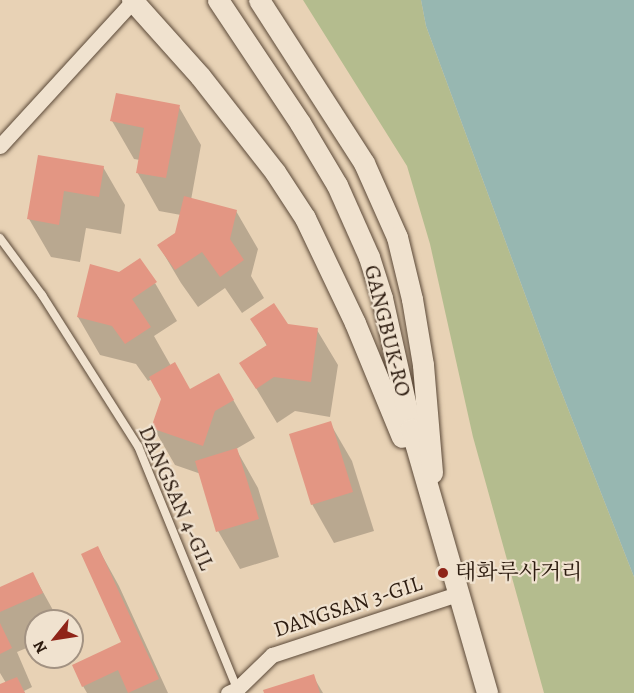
<!DOCTYPE html>
<meta charset="utf-8">
<style>
body{margin:0}
#map{position:relative;width:634px;height:693px;overflow:hidden;background:#e8d2b5;font-family:Alegreya,"Noto Serif KR",serif}
div>[style]{position:absolute}
[style*='--x']{left:calc(var(--x)*1px);top:calc(var(--y)*1px);width:calc(var(--w)*1px);rotate:calc(var(--a)*1deg)}
.green>*{inset:0;background:#b4bc8e}
.water>*{inset:0;background:#97b7b1}
.shadow>*{inset:0;background:#0003}
.building>*{inset:0;background:#e39683}
.roads{filter:drop-shadow(0 0 2px #5b4938) drop-shadow(0 0 2px #5b4938)}
.lane>*{height:8px;margin:-4px;padding:0 4px;transform-origin:4px;border-radius:4px;background:#f0e2cf}
.street>*{height:15px;margin:-7.5px;padding:0 7.5px;transform-origin:7.5px;border-radius:7.5px;background:#f0e2cf}
.secondary>*{height:21px;margin:-10.5px;padding:0 10.5px;transform-origin:10.5px;border-radius:10.5px;background:#f0e2cf}
.dots>*{width:16px;height:16px;translate:-50% -50%;box-sizing:border-box;border:3px solid #f0e2cf;border-radius:50%}
span{translate:-50% -50%;white-space:nowrap;text-align:center;line-height:1.15;-webkit-text-stroke:4.5px #f0e2cf;paint-order:stroke}
.street-label{font-size:22px;color:#2c1b0f}
.poi-label{font-size:22px;color:#2c1b0f}
.left{translate:0 -50%;text-align:left}
.north{position:absolute;left:24px;top:609px;width:60px;height:60px;box-sizing:border-box;background:#f0e2cf;border:2px solid #a29282;border-radius:50%;rotate:240deg;font-size:16px;font-weight:700;line-height:24px;text-align:center;color:#2c1b0f}
.north::after{content:'';display:block;margin:auto;width:21px;height:27px;background:#8f2418;clip-path:polygon(50% 0,100% 100%,50% 72%,0 100%)}
</style>
<div id="map">
<div class="green">
<div style="clip-path:polygon(303px 0,421px 0,426px 26px,554px 373px,634px 577px,634px 693px,544px 693px,473px 437px,430px 244px,407px 166px)"></div>
</div>
<div class="water">
<div style="clip-path:polygon(421px 0,634px 0,634px 577px,554px 373px,426px 26px)"></div>
</div>
<div class="shadow">
<div style="clip-path:polygon(179px 107px,201px 145px,191px 200px,236px 211px,258px 249px,251px 276px,264px 298px,242px 313px,225px 288px,198px 307px,181px 283px,159px 246px,177px 233px,181px 215px,159px 211px,137px 172px,140px 160px,134px 159px,112px 121px)"></div>
<div style="clip-path:polygon(39px 156px,103px 167px,125px 205px,121px 234px,86px 228px,80px 262px,51px 257px,29px 219px)"></div>
<div style="clip-path:polygon(155px 283px,177px 321px,154px 336px,171px 366px,190px 391px,219px 375px,255px 438px,236px 449px,258px 488px,279px 557px,240px 569px,218px 531px,201px 474px,175px 465px,153px 427px,163px 398px,152px 379px,148px 381px,136px 364px,100px 355px,78px 317px)"></div>
<div style="clip-path:polygon(252px 319px,317px 330px,338px 365px,330px 417px,295px 411px,277px 423px,241px 363px,267px 346px)"></div>
<div style="clip-path:polygon(330px 423px,352px 461px,374px 531px,334px 543px,312px 504px)"></div>
<div style="clip-path:polygon(98px 548px,119px 586px,168px 693px,87px 693px,83px 686px,123px 643px)"></div>
<div style="clip-path:polygon(33px 574px,59px 621px,36px 621px,36px 644px,17px 652px,32px 687px,24px 691px,25px 693px,1px 693px,0 686px,6px 683px,0 673px,0 589px)"></div>
<div style="clip-path:polygon(313px 676px,323px 693px,265px 693px)"></div>
</div>
<div class="building">
<div style="clip-path:polygon(116px 93px,180px 105px,166px 178px,136px 173px,144px 128px,110px 121px)"></div>
<div style="clip-path:polygon(38px 155px,104px 166px,99px 197px,64px 191px,59px 225px,27px 219px)"></div>
<div style="clip-path:polygon(184px 196px,237px 210px,230px 239px,244px 260px,220px 277px,202px 252px,175px 270px,157px 245px,175px 233px)"></div>
<div style="clip-path:polygon(140px 258px,157px 282px,132px 299px,151px 327px,125px 344px,112px 326px,77px 317px,90px 264px,119px 272px)"></div>
<div style="clip-path:polygon(274px 303px,288px 324px,318px 328px,311px 382px,274px 377px,256px 389px,239px 363px,267px 345px,250px 319px)"></div>
<div style="clip-path:polygon(175px 362px,190px 389px,219px 373px,234px 400px,215px 411px,203px 446px,151px 428px,161px 399px,149px 377px)"></div>
<div style="clip-path:polygon(331px 421px,353px 492px,311px 505px,289px 434px)"></div>
<div style="clip-path:polygon(237px 448px,259px 519px,216px 532px,195px 461px)"></div>
<div style="clip-path:polygon(98px 546px,159px 679px,128px 693px,118px 670px,82px 687px,72px 665px,121px 642px,81px 554px)"></div>
<div style="clip-path:polygon(33px 572px,43px 593px,0 612px,0 587px)"></div>
<div style="clip-path:polygon(0 623px,12px 648px,0 654px)"></div>
<div style="clip-path:polygon(314px 674px,320px 693px,264px 693px,263px 690px)"></div>
<div style="clip-path:polygon(17px 677px,25px 693px,0 693px,0 684px)"></div>
</div>
<div class="roads">
<div class="lane">
<div style="--x:0;--y:238;--w:71;--a:53.6"></div>
<div style="--x:42;--y:295;--w:179;--a:57.6"></div>
<div style="--x:138;--y:446;--w:262;--a:67.8"></div>
</div>
<div class="street">
<div style="--x:0;--y:146;--w:197;--a:-47.5"></div>
<div style="--x:228;--y:693;--w:10;--a:-24"></div>
<div style="--x:237;--y:689;--w:49;--a:-44.2"></div>
<div style="--x:272;--y:655;--w:196;--a:-18.2"></div>
</div>
<div class="secondary">
<div style="--x:132;--y:0;--w:102;--a:48.2"></div>
<div style="--x:200;--y:76;--w:122;--a:52"></div>
<div style="--x:275;--y:172;--w:55;--a:56.9"></div>
<div style="--x:305;--y:218;--w:116;--a:64.5"></div>
<div style="--x:355;--y:323;--w:123;--a:67.6"></div>
<div style="--x:218;--y:0;--w:148;--a:56.3"></div>
<div style="--x:300;--y:123;--w:72;--a:59.2"></div>
<div style="--x:337;--y:185;--w:79;--a:66"></div>
<div style="--x:369;--y:257;--w:43;--a:72.4"></div>
<div style="--x:382;--y:298;--w:134;--a:77.5"></div>
<div style="--x:411;--y:429;--w:275;--a:73.9"></div>
<div style="--x:259;--y:0;--w:194;--a:57.2"></div>
<div style="--x:364;--y:163;--w:81;--a:66"></div>
<div style="--x:397;--y:237;--w:64;--a:76.4"></div>
<div style="--x:412;--y:299;--w:67;--a:80.5"></div>
<div style="--x:423;--y:365;--w:108;--a:85.2"></div>
</div>
</div>
<div class="dots">
<div style="left:443px;top:573px;background:#8f2418"></div>
</div>
<div class="street-label">
<span style="left:387px;top:331px;rotate:76deg">GANGBUK-RO</span>
<span style="left:176px;top:498px;rotate:66deg">DANGSAN 4-GIL</span>
<span style="left:348px;top:607px;rotate:-18deg">DANGSAN 3-GIL</span>
</div>
<div class="poi-label">
<span class="left" style="left:455px;top:573px">태화루사거리</span>
</div>
<div class="north">N</div>
</div>
